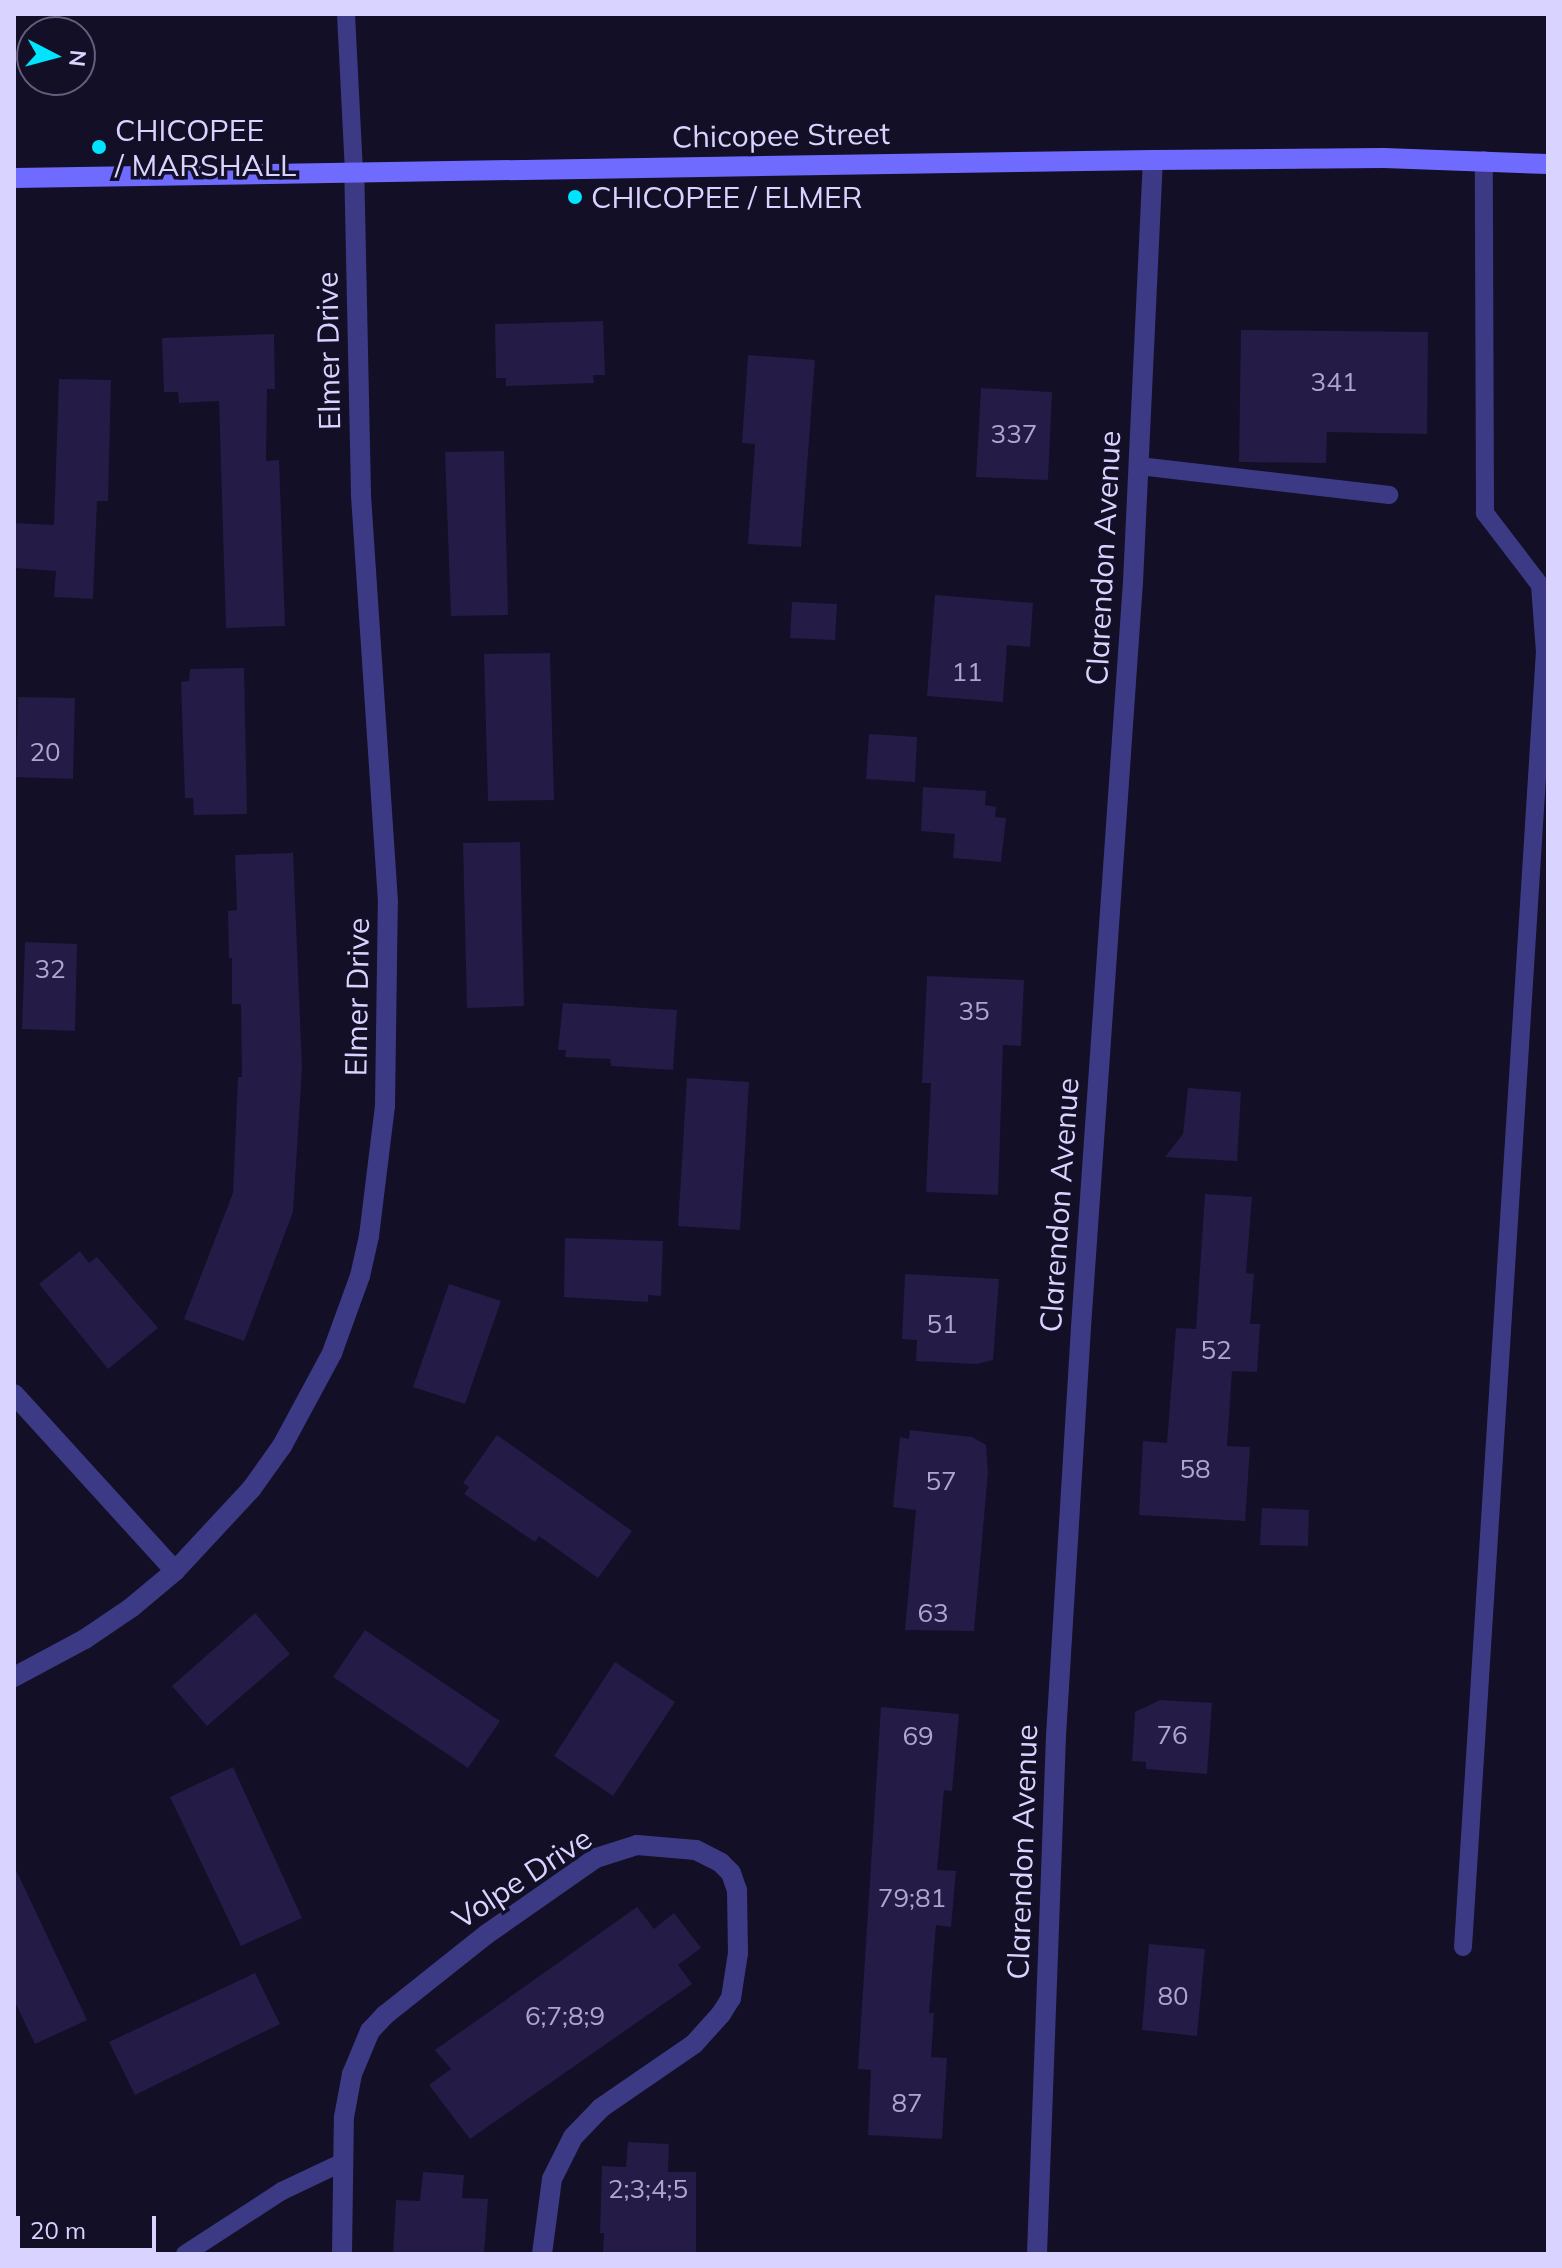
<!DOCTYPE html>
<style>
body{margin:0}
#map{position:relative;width:1562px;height:2268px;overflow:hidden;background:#130f26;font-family:Mulish,sans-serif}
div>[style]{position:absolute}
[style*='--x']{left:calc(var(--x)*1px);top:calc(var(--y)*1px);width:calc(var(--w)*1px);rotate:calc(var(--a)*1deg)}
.building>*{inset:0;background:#241b47}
.service>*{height:18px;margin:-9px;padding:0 9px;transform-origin:9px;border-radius:9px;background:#3d3a85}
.minor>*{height:20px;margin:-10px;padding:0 10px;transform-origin:10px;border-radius:10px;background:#3d3a85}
.secondary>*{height:20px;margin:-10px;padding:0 10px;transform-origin:10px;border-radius:10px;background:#6f6bff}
.dots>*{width:22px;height:22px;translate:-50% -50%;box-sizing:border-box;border:4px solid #130f26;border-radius:50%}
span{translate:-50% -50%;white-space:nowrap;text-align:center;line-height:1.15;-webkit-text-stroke:7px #130f26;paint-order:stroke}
.number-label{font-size:26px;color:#aca6d1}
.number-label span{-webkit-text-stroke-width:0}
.poi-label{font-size:30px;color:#d9d4ff}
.left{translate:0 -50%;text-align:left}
.street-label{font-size:30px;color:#d9d4ff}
.frame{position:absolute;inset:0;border:16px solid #d9d4ff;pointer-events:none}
.north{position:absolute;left:16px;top:16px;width:80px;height:80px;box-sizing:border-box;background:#130f26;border:2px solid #625e7d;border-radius:50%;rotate:96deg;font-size:22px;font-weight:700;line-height:32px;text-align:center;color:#d9d4ff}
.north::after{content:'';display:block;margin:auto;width:28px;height:36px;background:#00e5ff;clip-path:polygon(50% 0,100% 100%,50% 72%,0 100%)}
.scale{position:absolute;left:16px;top:2216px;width:140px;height:36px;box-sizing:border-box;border:4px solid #d9d4ff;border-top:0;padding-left:10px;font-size:24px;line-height:28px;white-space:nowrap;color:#d9d4ff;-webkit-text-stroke:6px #130f26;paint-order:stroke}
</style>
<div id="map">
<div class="building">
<div style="clip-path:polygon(603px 321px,605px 375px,593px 375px,594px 383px,506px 386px,506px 378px,496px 378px,495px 324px)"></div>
<div style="clip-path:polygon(1241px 330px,1428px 332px,1427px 434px,1327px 432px,1326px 463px,1239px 462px)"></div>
<div style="clip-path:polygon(274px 334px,275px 389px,267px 389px,266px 461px,279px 460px,285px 626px,226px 628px,219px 401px,179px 403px,178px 392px,164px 392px,162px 338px)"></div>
<div style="clip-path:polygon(748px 355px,815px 360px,801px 547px,748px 544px,755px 444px,742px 443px)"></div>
<div style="clip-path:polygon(59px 379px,111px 380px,108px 501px,97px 501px,93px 599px,54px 597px,56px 571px,14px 568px,14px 523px,54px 525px)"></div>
<div style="clip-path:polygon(981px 388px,1052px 392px,1048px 480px,976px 477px)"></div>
<div style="clip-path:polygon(504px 451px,508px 615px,451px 616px,445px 452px)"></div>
<div style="clip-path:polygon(935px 595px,1033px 603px,1030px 647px,1007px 645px,1003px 702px,927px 696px)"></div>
<div style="clip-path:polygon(792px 602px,837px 604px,835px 640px,790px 638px)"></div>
<div style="clip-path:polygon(550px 653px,554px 800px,488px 801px,484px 654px)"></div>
<div style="clip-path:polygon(244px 668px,247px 814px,194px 815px,193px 798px,185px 798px,181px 682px,189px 681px,190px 669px)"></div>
<div style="clip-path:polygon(18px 697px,75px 698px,73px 779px,16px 777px)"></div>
<div style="clip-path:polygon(869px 734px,917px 737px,915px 782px,866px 779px)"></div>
<div style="clip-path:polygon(923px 787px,986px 791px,985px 805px,996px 807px,995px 817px,1006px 818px,1001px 862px,953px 858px,955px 834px,921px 831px)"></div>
<div style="clip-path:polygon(520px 842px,524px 1006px,467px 1008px,463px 843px)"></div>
<div style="clip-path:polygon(293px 853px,302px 1068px,293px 1212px,244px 1341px,184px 1319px,233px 1193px,238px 1077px,242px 1077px,241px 1004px,232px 1004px,232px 958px,229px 958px,228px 911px,237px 910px,235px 855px)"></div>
<div style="clip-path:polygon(25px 942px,77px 944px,75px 1031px,22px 1029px)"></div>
<div style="clip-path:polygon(927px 976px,1024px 980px,1021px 1046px,1003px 1045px,998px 1195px,926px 1192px,931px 1083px,922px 1083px)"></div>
<div style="clip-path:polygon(563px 1003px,677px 1010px,673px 1070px,611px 1066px,610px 1059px,565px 1057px,566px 1050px,558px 1050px)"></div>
<div style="clip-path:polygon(687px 1078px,749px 1082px,740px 1230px,678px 1226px)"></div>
<div style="clip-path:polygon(1188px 1088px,1241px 1092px,1237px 1161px,1165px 1157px,1183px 1134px)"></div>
<div style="clip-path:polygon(1205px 1194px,1252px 1197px,1246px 1273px,1254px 1274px,1250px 1324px,1260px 1324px,1257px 1372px,1232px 1371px,1227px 1446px,1250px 1447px,1245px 1521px,1139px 1515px,1143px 1441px,1167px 1443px,1176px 1328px,1196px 1329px)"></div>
<div style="clip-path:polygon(565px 1238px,663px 1241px,661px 1296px,648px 1295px,648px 1302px,564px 1297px)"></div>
<div style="clip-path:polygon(80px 1251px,89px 1263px,97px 1257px,158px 1328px,108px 1369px,39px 1284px)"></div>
<div style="clip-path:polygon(905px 1274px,999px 1279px,993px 1360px,977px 1364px,916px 1361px,917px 1340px,902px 1339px)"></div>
<div style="clip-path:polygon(449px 1284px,501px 1301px,465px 1404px,413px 1387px)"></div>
<div style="clip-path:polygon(910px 1430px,972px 1437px,986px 1445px,988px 1472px,974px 1631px,905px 1630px,916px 1510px,893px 1507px,900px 1437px,909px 1439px)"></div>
<div style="clip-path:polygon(497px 1435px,632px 1531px,598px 1578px,539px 1536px,535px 1542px,464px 1494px,469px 1487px,463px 1483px)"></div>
<div style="clip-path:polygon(1262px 1508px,1309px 1510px,1308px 1546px,1260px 1545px)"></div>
<div style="clip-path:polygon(255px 1613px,290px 1654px,207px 1726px,172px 1686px)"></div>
<div style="clip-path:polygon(365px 1630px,500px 1721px,468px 1768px,333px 1677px)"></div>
<div style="clip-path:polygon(615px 1662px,675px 1702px,613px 1796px,554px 1756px)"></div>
<div style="clip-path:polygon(1160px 1700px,1212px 1703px,1207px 1774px,1146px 1769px,1146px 1762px,1132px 1761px,1135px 1712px)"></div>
<div style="clip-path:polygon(881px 1707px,959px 1714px,952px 1791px,944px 1790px,937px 1870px,956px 1871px,951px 1927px,936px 1925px,929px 2013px,934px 2013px,931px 2057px,947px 2058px,942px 2139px,868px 2135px,871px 2070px,858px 2069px)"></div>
<div style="clip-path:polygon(233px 1767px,302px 1918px,241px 1946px,170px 1797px)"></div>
<div style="clip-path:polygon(14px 1866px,87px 2020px,35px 2044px,14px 2000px)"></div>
<div style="clip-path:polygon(637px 1907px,654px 1929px,674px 1913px,701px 1948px,678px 1965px,692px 1984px,470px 2139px,429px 2085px,451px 2069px,435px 2050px)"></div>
<div style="clip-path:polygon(1149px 1944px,1205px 1949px,1197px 2036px,1142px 2030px)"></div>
<div style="clip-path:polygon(255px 1973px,280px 2024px,135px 2095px,109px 2042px)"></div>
<div style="clip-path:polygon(628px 2142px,669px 2144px,668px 2172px,696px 2172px,696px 2254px,603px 2254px,604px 2233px,600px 2233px,602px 2166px,626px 2167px)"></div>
<div style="clip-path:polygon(423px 2172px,464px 2175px,462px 2198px,488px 2199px,484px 2254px,393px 2254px,396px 2200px,420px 2201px)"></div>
</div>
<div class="service">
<div style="--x:346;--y:14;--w:157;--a:87.1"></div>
<div style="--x:1139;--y:466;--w:252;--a:6.6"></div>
<div style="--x:1463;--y:1947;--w:1298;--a:-86.38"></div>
<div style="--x:1545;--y:652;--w:67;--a:-94.3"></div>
<div style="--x:1540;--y:585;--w:91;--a:-127.4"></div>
<div style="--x:1485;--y:513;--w:353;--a:-90.2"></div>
<div style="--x:185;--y:2254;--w:116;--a:-33"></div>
<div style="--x:282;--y:2191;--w:68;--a:-25.4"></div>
</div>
<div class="minor">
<div style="--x:14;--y:1394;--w:239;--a:47.7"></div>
<div style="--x:14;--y:1677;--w:81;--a:-28.2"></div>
<div style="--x:85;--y:1639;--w:57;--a:-34.2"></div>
<div style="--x:132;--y:1607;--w:56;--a:-39.9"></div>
<div style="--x:175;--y:1571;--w:113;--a:-47.1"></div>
<div style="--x:252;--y:1488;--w:52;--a:-54.5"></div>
<div style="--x:282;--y:1446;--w:106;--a:-61.7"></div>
<div style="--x:332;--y:1353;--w:82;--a:-70"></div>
<div style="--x:360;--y:1276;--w:41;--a:-77.3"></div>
<div style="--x:369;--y:1236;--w:131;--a:-83"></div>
<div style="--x:385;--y:1106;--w:204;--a:-89.2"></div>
<div style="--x:388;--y:902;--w:409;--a:-93.8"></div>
<div style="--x:361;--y:494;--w:323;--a:-91.2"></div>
<div style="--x:342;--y:2254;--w:137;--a:-89.2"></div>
<div style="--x:344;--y:2117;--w:44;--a:-79.5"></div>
<div style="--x:352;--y:2074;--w:47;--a:-67.3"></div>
<div style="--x:370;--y:2031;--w:22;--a:-47"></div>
<div style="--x:385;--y:2015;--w:130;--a:-38.5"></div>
<div style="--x:487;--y:1934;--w:133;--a:-34.9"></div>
<div style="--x:596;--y:1858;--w:43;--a:-17.6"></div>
<div style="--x:637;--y:1845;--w:59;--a:4.8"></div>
<div style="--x:696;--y:1850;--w:28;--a:27"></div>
<div style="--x:721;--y:1863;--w:14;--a:45"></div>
<div style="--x:731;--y:1873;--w:18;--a:71"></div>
<div style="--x:737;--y:1890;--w:63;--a:89.1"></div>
<div style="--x:738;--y:1953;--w:46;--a:98.8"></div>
<div style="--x:731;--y:1998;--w:19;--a:122"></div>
<div style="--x:721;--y:2014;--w:40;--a:132"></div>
<div style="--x:694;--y:2044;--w:113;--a:145.5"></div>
<div style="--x:601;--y:2108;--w:40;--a:134"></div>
<div style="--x:573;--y:2137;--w:47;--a:116.6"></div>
<div style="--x:552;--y:2179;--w:76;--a:97.6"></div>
<div style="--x:1037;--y:2254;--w:518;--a:-87.9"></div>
<div style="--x:1056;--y:1736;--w:410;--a:-86.5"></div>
<div style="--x:1081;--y:1327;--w:747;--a:-86.01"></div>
<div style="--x:1133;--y:582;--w:422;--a:-87.3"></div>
</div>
<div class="secondary">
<div style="--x:14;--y:178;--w:1139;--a:-0.91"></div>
<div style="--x:1153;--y:160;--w:231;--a:-0.5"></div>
<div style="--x:1384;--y:158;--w:164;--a:2.1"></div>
</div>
<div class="dots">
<div style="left:99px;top:147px;background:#00e5ff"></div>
<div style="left:575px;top:197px;background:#00e5ff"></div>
</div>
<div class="number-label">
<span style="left:1334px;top:382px">341</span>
<span style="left:1014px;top:434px">337</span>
<span style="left:967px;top:672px">11</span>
<span style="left:45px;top:752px">20</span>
<span style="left:50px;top:969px">32</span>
<span style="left:974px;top:1011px">35</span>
<span style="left:942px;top:1324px">51</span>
<span style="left:1216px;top:1350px">52</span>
<span style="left:1195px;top:1469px">58</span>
<span style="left:941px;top:1481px">57</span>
<span style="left:933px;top:1613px">63</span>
<span style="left:1172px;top:1735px">76</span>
<span style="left:918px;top:1736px">69</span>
<span style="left:912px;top:1898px">79;81</span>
<span style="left:1173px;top:1996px">80</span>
<span style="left:565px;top:2016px">6;7;8;9</span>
<span style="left:907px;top:2103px">87</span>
<span style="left:648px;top:2189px">2;3;4;5</span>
</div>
<div class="poi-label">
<span class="left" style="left:115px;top:147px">CHICOPEE<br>/ MARSHALL</span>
<span class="left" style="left:591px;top:197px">CHICOPEE / ELMER</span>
</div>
<div class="street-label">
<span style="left:781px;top:135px;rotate:-1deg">Chicopee Street</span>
<span style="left:328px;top:351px;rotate:-91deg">Elmer Drive</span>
<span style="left:1103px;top:558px;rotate:-87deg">Clarendon Avenue</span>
<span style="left:357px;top:997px;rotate:-89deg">Elmer Drive</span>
<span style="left:1059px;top:1205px;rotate:-86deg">Clarendon Avenue</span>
<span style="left:1022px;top:1852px;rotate:-88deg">Clarendon Avenue</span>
<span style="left:522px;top:1878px;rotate:-33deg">Volpe Drive</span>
</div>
<div class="frame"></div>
<div class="north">N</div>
<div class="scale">20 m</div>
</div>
